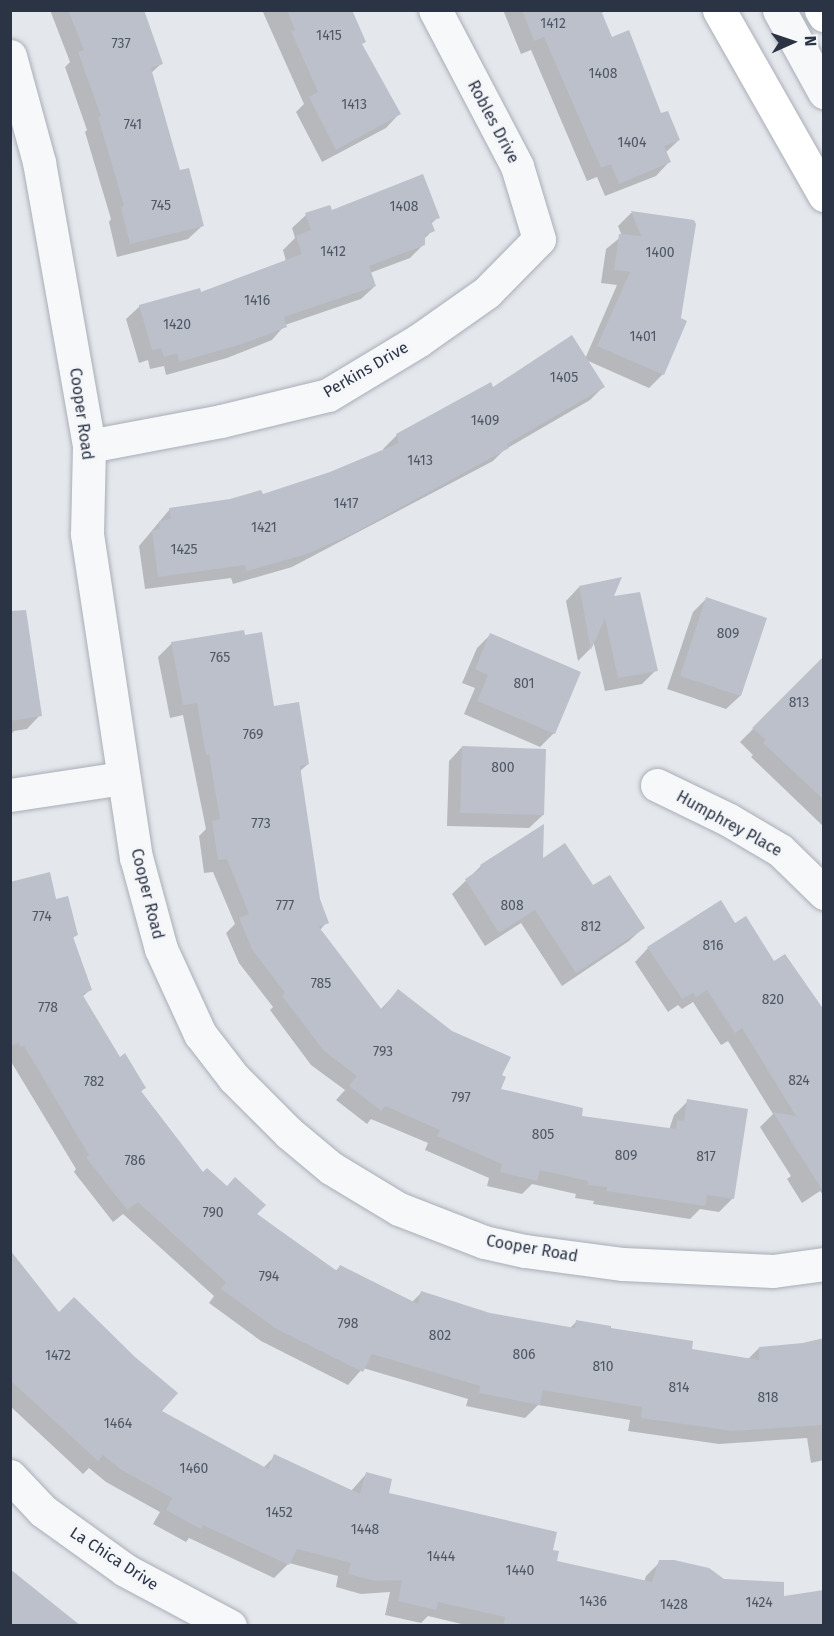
<!DOCTYPE html>
<style>
body{margin:0}
#map{position:relative;width:834px;height:1636px;overflow:hidden;background:#e4e7ec;font-family:"Fira Sans",sans-serif}
div>[style]{position:absolute}
[style*='--x']{left:calc(var(--x)*1px);top:calc(var(--y)*1px);width:calc(var(--w)*1px);rotate:calc(var(--a)*1deg)}
.shadow>*{inset:0;background:#0003}
.building>*{inset:0;background:#bbc0ca}
.roads{filter:drop-shadow(0 0 2px #a9aeb7) drop-shadow(0 0 2px #a9aeb7)}
.minor>*{height:33px;margin:-16.5px;padding:0 16.5px;transform-origin:16.5px;border-radius:16.5px;background:#f7f8fa}
.major>*{height:33px;margin:-16.5px;padding:0 16.5px;transform-origin:16.5px;border-radius:16.5px;background:#fff}
span{translate:-50% -50%;white-space:nowrap;text-align:center;line-height:1.15;-webkit-text-stroke:6px #f4f6f9;paint-order:stroke}
.number-label{font-size:14px;color:#4f5766}
.number-label span{-webkit-text-stroke-width:0}
.street-label{font-size:16px;color:#2b3445}
.frame{position:absolute;inset:0;border:12px solid #2b3445;pointer-events:none}
.north{position:absolute;left:762px;top:12px;width:60px;height:60px;-webkit-text-stroke:4px #f4f6f9;paint-order:stroke;rotate:87deg;font-size:16px;font-weight:700;line-height:24px;text-align:center;color:#2b3445}
.north::after{content:'';display:block;margin:auto;width:21px;height:27px;background:#2b3445;clip-path:polygon(50% 0,100% 100%,50% 72%,0 100%)}
</style>
<div id="map">
<div class="shadow">
<div style="clip-path:polygon(50px 10px,143px 10px,161px 64px,151px 73px,179px 172px,202px 226px,188px 239px,117px 257px,109px 222px,111px 219px,85px 132px,87px 130px,65px 67px,70px 62px)"></div>
<div style="clip-path:polygon(262px 10px,351px 10px,361px 45px,399px 114px,386px 128px,322px 162px,296px 112px,304px 104px)"></div>
<div style="clip-path:polygon(503px 10px,599px 10px,611px 39px,679px 140px,665px 153px,669px 162px,656px 176px,605px 196px,597px 177px,587px 181px,531px 50px,521px 54px)"></div>
<div style="clip-path:polygon(329px 207px,331px 212px,438px 217px,431px 224px,433px 230px,423px 240px,424px 244px,410px 258px,370px 273px,375px 286px,361px 299px,285px 325px,272px 340px,227px 358px,166px 375px,164px 366px,150px 369px,148px 360px,139px 363px,126px 319px,140px 306px,200px 294px,286px 261px,283px 250px,295px 238px,292px 228px,306px 215px)"></div>
<div style="clip-path:polygon(631px 213px,693px 221px,663px 374px,649px 388px,586px 360px,603px 387px,590px 400px,504px 450px,493px 461px,292px 567px,233px 584px,231px 578px,145px 589px,139px 546px,170px 509px,262px 496px,330px 474px,384px 451px,383px 449px,397px 435px,493px 389px,585px 359px,617px 285px,601px 283px,606px 249px,622px 236px,618px 226px)"></div>
<div style="clip-path:polygon(579px 587px,612px 598px,656px 670px,642px 684px,605px 691px,593px 640px,590px 649px,578px 661px,566px 601px)"></div>
<div style="clip-path:polygon(706px 599px,765px 619px,740px 696px,726px 709px,667px 689px,693px 612px)"></div>
<div style="clip-path:polygon(10px 632px,40px 715px,27px 729px,14px 731px,10px 736px)"></div>
<div style="clip-path:polygon(243px 632px,273px 708px,308px 764px,299px 772px,318px 899px,327px 922px,320px 930px,380px 1010px,398px 991px,500px 1076px,499px 1090px,580px 1117px,669px 1130px,674px 1115px,688px 1101px,733px 1198px,719px 1212px,700px 1209px,690px 1219px,593px 1204px,594px 1201px,575px 1198px,576px 1194px,532px 1184px,522px 1194px,487px 1186px,489px 1178px,425px 1150px,428px 1143px,371px 1119px,367px 1124px,336px 1100px,345px 1090px,311px 1065px,270px 1010px,273px 1007px,239px 963px,226px 933px,235px 924px,213px 872px,204px 873px,199px 836px,206px 829px,183px 715px,170px 718px,158px 657px,171px 644px)"></div>
<div style="clip-path:polygon(490px 635px,554px 733px,540px 747px,464px 714px,475px 688px,462px 683px,477px 648px)"></div>
<div style="clip-path:polygon(814px 668px,824px 677px,824px 827px,751px 757px,753px 755px,740px 742px)"></div>
<div style="clip-path:polygon(462px 747px,543px 815px,529px 828px,447px 826px,449px 761px)"></div>
<div style="clip-path:polygon(542px 827px,541px 861px,592px 888px,643px 928px,629px 941px,562px 986px,521px 923px,485px 946px,452px 894px,481px 866px)"></div>
<div style="clip-path:polygon(10px 883px,55px 901px,76px 935px,72px 939px,90px 990px,82px 997px,119px 1059px,144px 1088px,140px 1093px,203px 1174px,335px 1272px,340px 1266px,412px 1302px,421px 1293px,490px 1314px,570px 1328px,576px 1322px,690px 1350px,747px 1360px,759px 1348px,803px 1345px,824px 1340px,824px 1460px,811px 1463px,807px 1438px,719px 1444px,628px 1431px,630px 1420px,538px 1405px,525px 1418px,466px 1406px,468px 1399px,363px 1368px,348px 1385px,261px 1341px,209px 1303px,214px 1296px,123px 1214px,113px 1222px,74px 1172px,76px 1169px,10px 1060px)"></div>
<div style="clip-path:polygon(735px 925px,824px 1013px,824px 1196px,820px 1191px,802px 1203px,787px 1179px,791px 1176px,760px 1127px,773px 1114px,728px 1041px,721px 1045px,693px 1002px,682px 1009px,678px 1005px,668px 1012px,635px 962px,648px 948px)"></div>
<div style="clip-path:polygon(10px 1253px,58px 1314px,160px 1412px,263px 1468px,275px 1456px,351px 1491px,366px 1474px,387px 1494px,551px 1551px,555px 1562px,644px 1582px,646px 1576px,660px 1562px,782px 1598px,824px 1626px,470px 1626px,428px 1616px,421px 1623px,385px 1615px,390px 1592px,361px 1594px,336px 1587px,338px 1576px,289px 1563px,274px 1578px,189px 1538px,186px 1542px,153px 1524px,160px 1512px,106px 1482px,89px 1468px,83px 1474px,10px 1406px)"></div>
</div>
<div class="building">
<div style="clip-path:polygon(68px 10px,144px 10px,163px 64px,151px 68px,180px 170px,189px 168px,204px 226px,130px 244px,121px 207px,124px 206px,98px 117px,101px 116px,78px 52px,84px 50px)"></div>
<div style="clip-path:polygon(287px 10px,352px 10px,366px 42px,362px 44px,401px 114px,336px 150px,309px 97px,318px 92px,291px 31px,295px 30px)"></div>
<div style="clip-path:polygon(522px 10px,606px 10px,602px 13px,612px 37px,629px 30px,661px 113px,668px 111px,680px 140px,664px 146px,671px 162px,619px 184px,611px 164px,601px 168px,544px 37px,534px 41px)"></div>
<div style="clip-path:polygon(423px 174px,440px 218px,431px 221px,435px 231px,425px 235px,425px 245px,369px 266px,376px 286px,284px 317px,287px 327px,242px 344px,179px 362px,177px 353px,164px 357px,161px 348px,152px 350px,139px 305px,200px 288px,201px 292px,302px 254px,296px 236px,311px 230px,305px 213px,330px 205px,332px 210px)"></div>
<div style="clip-path:polygon(631px 211px,694px 220px,696px 224px,681px 318px,687px 321px,664px 375px,597px 346px,630px 272px,614px 270px,619px 234px,641px 236px)"></div>
<div style="clip-path:polygon(572px 335px,605px 387px,507px 444px,509px 448px,352px 534px,307px 554px,247px 571px,245px 565px,158px 577px,152px 531px,160px 529px,159px 521px,171px 519px,169px 508px,230px 499px,261px 490px,263px 494px,330px 472px,399px 443px,396px 434px,491px 382px,493px 387px)"></div>
<div style="clip-path:polygon(622px 577px,614px 596px,640px 592px,658px 671px,618px 678px,605px 618px,591px 650px,579px 586px)"></div>
<div style="clip-path:polygon(706px 597px,767px 618px,741px 696px,680px 676px)"></div>
<div style="clip-path:polygon(26px 610px,42px 716px,10px 721px,10px 611px)"></div>
<div style="clip-path:polygon(244px 630px,245px 635px,262px 632px,274px 706px,299px 702px,309px 764px,300px 766px,320px 899px,329px 923px,319px 927px,382px 1010px,398px 989px,452px 1031px,511px 1057px,502px 1075px,506px 1077px,501px 1089px,583px 1108px,582px 1116px,676px 1129px,677px 1120px,684px 1121px,687px 1099px,748px 1109px,734px 1199px,707px 1195px,705px 1206px,606px 1191px,607px 1187px,588px 1185px,588px 1181px,540px 1170px,537px 1181px,500px 1172px,502px 1164px,437px 1136px,440px 1130px,385px 1106px,381px 1111px,349px 1086px,357px 1076px,324px 1051px,282px 996px,285px 993px,252px 949px,239px 918px,249px 914px,227px 859px,218px 860px,212px 821px,220px 819px,209px 755px,206px 755px,197px 703px,183px 705px,171px 642px)"></div>
<div style="clip-path:polygon(490px 633px,581px 672px,555px 734px,477px 701px,488px 675px,475px 669px)"></div>
<div style="clip-path:polygon(824px 656px,824px 800px,763px 743px,766px 740px,752px 728px)"></div>
<div style="clip-path:polygon(462px 746px,546px 749px,544px 815px,460px 813px)"></div>
<div style="clip-path:polygon(544px 824px,543px 858px,565px 843px,593px 885px,610px 875px,645px 928px,576px 973px,535px 910px,499px 933px,465px 879px,482px 868px,480px 865px)"></div>
<div style="clip-path:polygon(50px 872px,56px 899px,68px 896px,78px 935px,73px 937px,92px 990px,82px 994px,120px 1057px,125px 1053px,146px 1088px,141px 1091px,203px 1172px,207px 1168px,227px 1186px,235px 1177px,266px 1205px,257px 1214px,337px 1271px,340px 1265px,418px 1304px,421px 1291px,490px 1313px,575px 1328px,576px 1320px,611px 1326px,611px 1328px,693px 1341px,692px 1349px,759px 1360px,759px 1347px,803px 1343px,824px 1338px,824px 1425px,733px 1431px,641px 1418px,642px 1407px,543px 1390px,540px 1405px,479px 1393px,480px 1386px,372px 1354px,363px 1372px,275px 1328px,221px 1289px,226px 1282px,138px 1202px,127px 1210px,86px 1157px,89px 1155px,24px 1046px,20px 1047px,19px 1043px,10px 1046px,10px 882px)"></div>
<div style="clip-path:polygon(721px 900px,735px 923px,746px 916px,774px 961px,785px 954px,824px 1010px,824px 1193px,773px 1112px,796px 1116px,742px 1028px,735px 1033px,707px 990px,696px 997px,693px 993px,682px 999px,647px 947px)"></div>
<div style="clip-path:polygon(10px 1250px,59px 1312px,74px 1297px,135px 1357px,178px 1393px,162px 1411px,268px 1469px,274px 1454px,360px 1494px,366px 1472px,392px 1479px,389px 1493px,557px 1532px,553px 1550px,559px 1551px,557px 1561px,652px 1582px,659px 1560px,674px 1560px,709px 1568px,724px 1579px,784px 1582px,784px 1596px,824px 1590px,824px 1626px,503px 1626px,505px 1617px,438px 1602px,436px 1610px,398px 1601px,402px 1580px,376px 1581px,348px 1574px,351px 1563px,297px 1549px,289px 1565px,203px 1525px,201px 1529px,166px 1510px,172px 1498px,120px 1469px,103px 1455px,98px 1461px,10px 1380px)"></div>
<div style="clip-path:polygon(10px 1569px,81px 1626px,10px 1626px)"></div>
</div>
<div class="roads">
<div class="minor">
<div style="--x:779;--y:10;--w:94;--a:61.2"></div>
<div style="--x:10;--y:56;--w:110;--a:74.7"></div>
<div style="--x:39;--y:162;--w:288;--a:80"></div>
<div style="--x:89;--y:446;--w:88;--a:91.3"></div>
<div style="--x:87;--y:534;--w:327;--a:81.4"></div>
<div style="--x:136;--y:857;--w:95;--a:74.8"></div>
<div style="--x:161;--y:949;--w:94;--a:65.4"></div>
<div style="--x:200;--y:1034;--w:56;--a:52.3"></div>
<div style="--x:234;--y:1078;--w:78;--a:45"></div>
<div style="--x:289;--y:1133;--w:55;--a:39.8"></div>
<div style="--x:331;--y:1168;--w:79;--a:31.1"></div>
<div style="--x:399;--y:1209;--w:91;--a:21.2"></div>
<div style="--x:484;--y:1242;--w:42;--a:12.4"></div>
<div style="--x:525;--y:1251;--w:99;--a:7.6"></div>
<div style="--x:623;--y:1264;--w:150;--a:2.7"></div>
<div style="--x:773;--y:1271;--w:51;--a:-7.8"></div>
<div style="--x:89;--y:446;--w:134;--a:-10.7"></div>
<div style="--x:221;--y:421;--w:110;--a:-13.7"></div>
<div style="--x:328;--y:395;--w:106;--a:-31.1"></div>
<div style="--x:419;--y:340;--w:83;--a:-35.2"></div>
<div style="--x:487;--y:292;--w:74;--a:-45.5"></div>
<div style="--x:539;--y:239;--w:76;--a:-106.8"></div>
<div style="--x:517;--y:166;--w:176;--a:-117.7"></div>
<div style="--x:657;--y:785;--w:80;--a:25.9"></div>
<div style="--x:729;--y:820;--w:59;--a:30.5"></div>
<div style="--x:780;--y:850;--w:62;--a:44.3"></div>
<div style="--x:10;--y:795;--w:113;--a:-8.6"></div>
<div style="--x:10;--y:1476;--w:48;--a:46.7"></div>
<div style="--x:43;--y:1511;--w:101;--a:35.7"></div>
<div style="--x:125;--y:1570;--w:119;--a:28.1"></div>
</div>
<div class="major">
<div style="--x:719;--y:10;--w:213;--a:60.4"></div>
<div style="--x:821;--y:10;--w:6;--a:59"></div>
</div>
</div>
<div class="number-label">
<span style="left:553px;top:24px">1412</span>
<span style="left:329px;top:36px">1415</span>
<span style="left:121px;top:44px">737</span>
<span style="left:603px;top:74px">1408</span>
<span style="left:354px;top:105px">1413</span>
<span style="left:133px;top:125px">741</span>
<span style="left:632px;top:143px">1404</span>
<span style="left:161px;top:206px">745</span>
<span style="left:404px;top:207px">1408</span>
<span style="left:333px;top:252px">1412</span>
<span style="left:660px;top:253px">1400</span>
<span style="left:257px;top:301px">1416</span>
<span style="left:177px;top:325px">1420</span>
<span style="left:643px;top:337px">1401</span>
<span style="left:564px;top:378px">1405</span>
<span style="left:485px;top:421px">1409</span>
<span style="left:420px;top:461px">1413</span>
<span style="left:346px;top:504px">1417</span>
<span style="left:264px;top:528px">1421</span>
<span style="left:184px;top:550px">1425</span>
<span style="left:728px;top:634px">809</span>
<span style="left:220px;top:658px">765</span>
<span style="left:524px;top:684px">801</span>
<span style="left:799px;top:703px">813</span>
<span style="left:253px;top:735px">769</span>
<span style="left:503px;top:768px">800</span>
<span style="left:261px;top:824px">773</span>
<span style="left:285px;top:906px">777</span>
<span style="left:512px;top:906px">808</span>
<span style="left:42px;top:917px">774</span>
<span style="left:591px;top:927px">812</span>
<span style="left:713px;top:946px">816</span>
<span style="left:321px;top:984px">785</span>
<span style="left:773px;top:1000px">820</span>
<span style="left:48px;top:1008px">778</span>
<span style="left:383px;top:1052px">793</span>
<span style="left:799px;top:1081px">824</span>
<span style="left:94px;top:1082px">782</span>
<span style="left:461px;top:1098px">797</span>
<span style="left:543px;top:1135px">805</span>
<span style="left:626px;top:1156px">809</span>
<span style="left:706px;top:1157px">817</span>
<span style="left:135px;top:1161px">786</span>
<span style="left:213px;top:1213px">790</span>
<span style="left:269px;top:1277px">794</span>
<span style="left:348px;top:1324px">798</span>
<span style="left:440px;top:1336px">802</span>
<span style="left:524px;top:1355px">806</span>
<span style="left:58px;top:1356px">1472</span>
<span style="left:603px;top:1367px">810</span>
<span style="left:679px;top:1388px">814</span>
<span style="left:768px;top:1398px">818</span>
<span style="left:118px;top:1424px">1464</span>
<span style="left:194px;top:1469px">1460</span>
<span style="left:279px;top:1513px">1452</span>
<span style="left:365px;top:1530px">1448</span>
<span style="left:441px;top:1557px">1444</span>
<span style="left:520px;top:1571px">1440</span>
<span style="left:593px;top:1602px">1436</span>
<span style="left:759px;top:1603px">1424</span>
<span style="left:674px;top:1605px">1428</span>
</div>
<div class="street-label">
<span style="left:493px;top:122px;rotate:62deg">Robles Drive</span>
<span style="left:366px;top:370px;rotate:-30deg">Perkins Drive</span>
<span style="left:81px;top:414px;rotate:82deg">Cooper Road</span>
<span style="left:729px;top:824px;rotate:29deg">Humphrey Place</span>
<span style="left:147px;top:894px;rotate:76deg">Cooper Road</span>
<span style="left:532px;top:1249px;rotate:10deg">Cooper Road</span>
<span style="left:114px;top:1559px;rotate:33deg">La Chica Drive</span>
</div>
<div class="frame"></div>
<div class="north">N</div>
</div>
